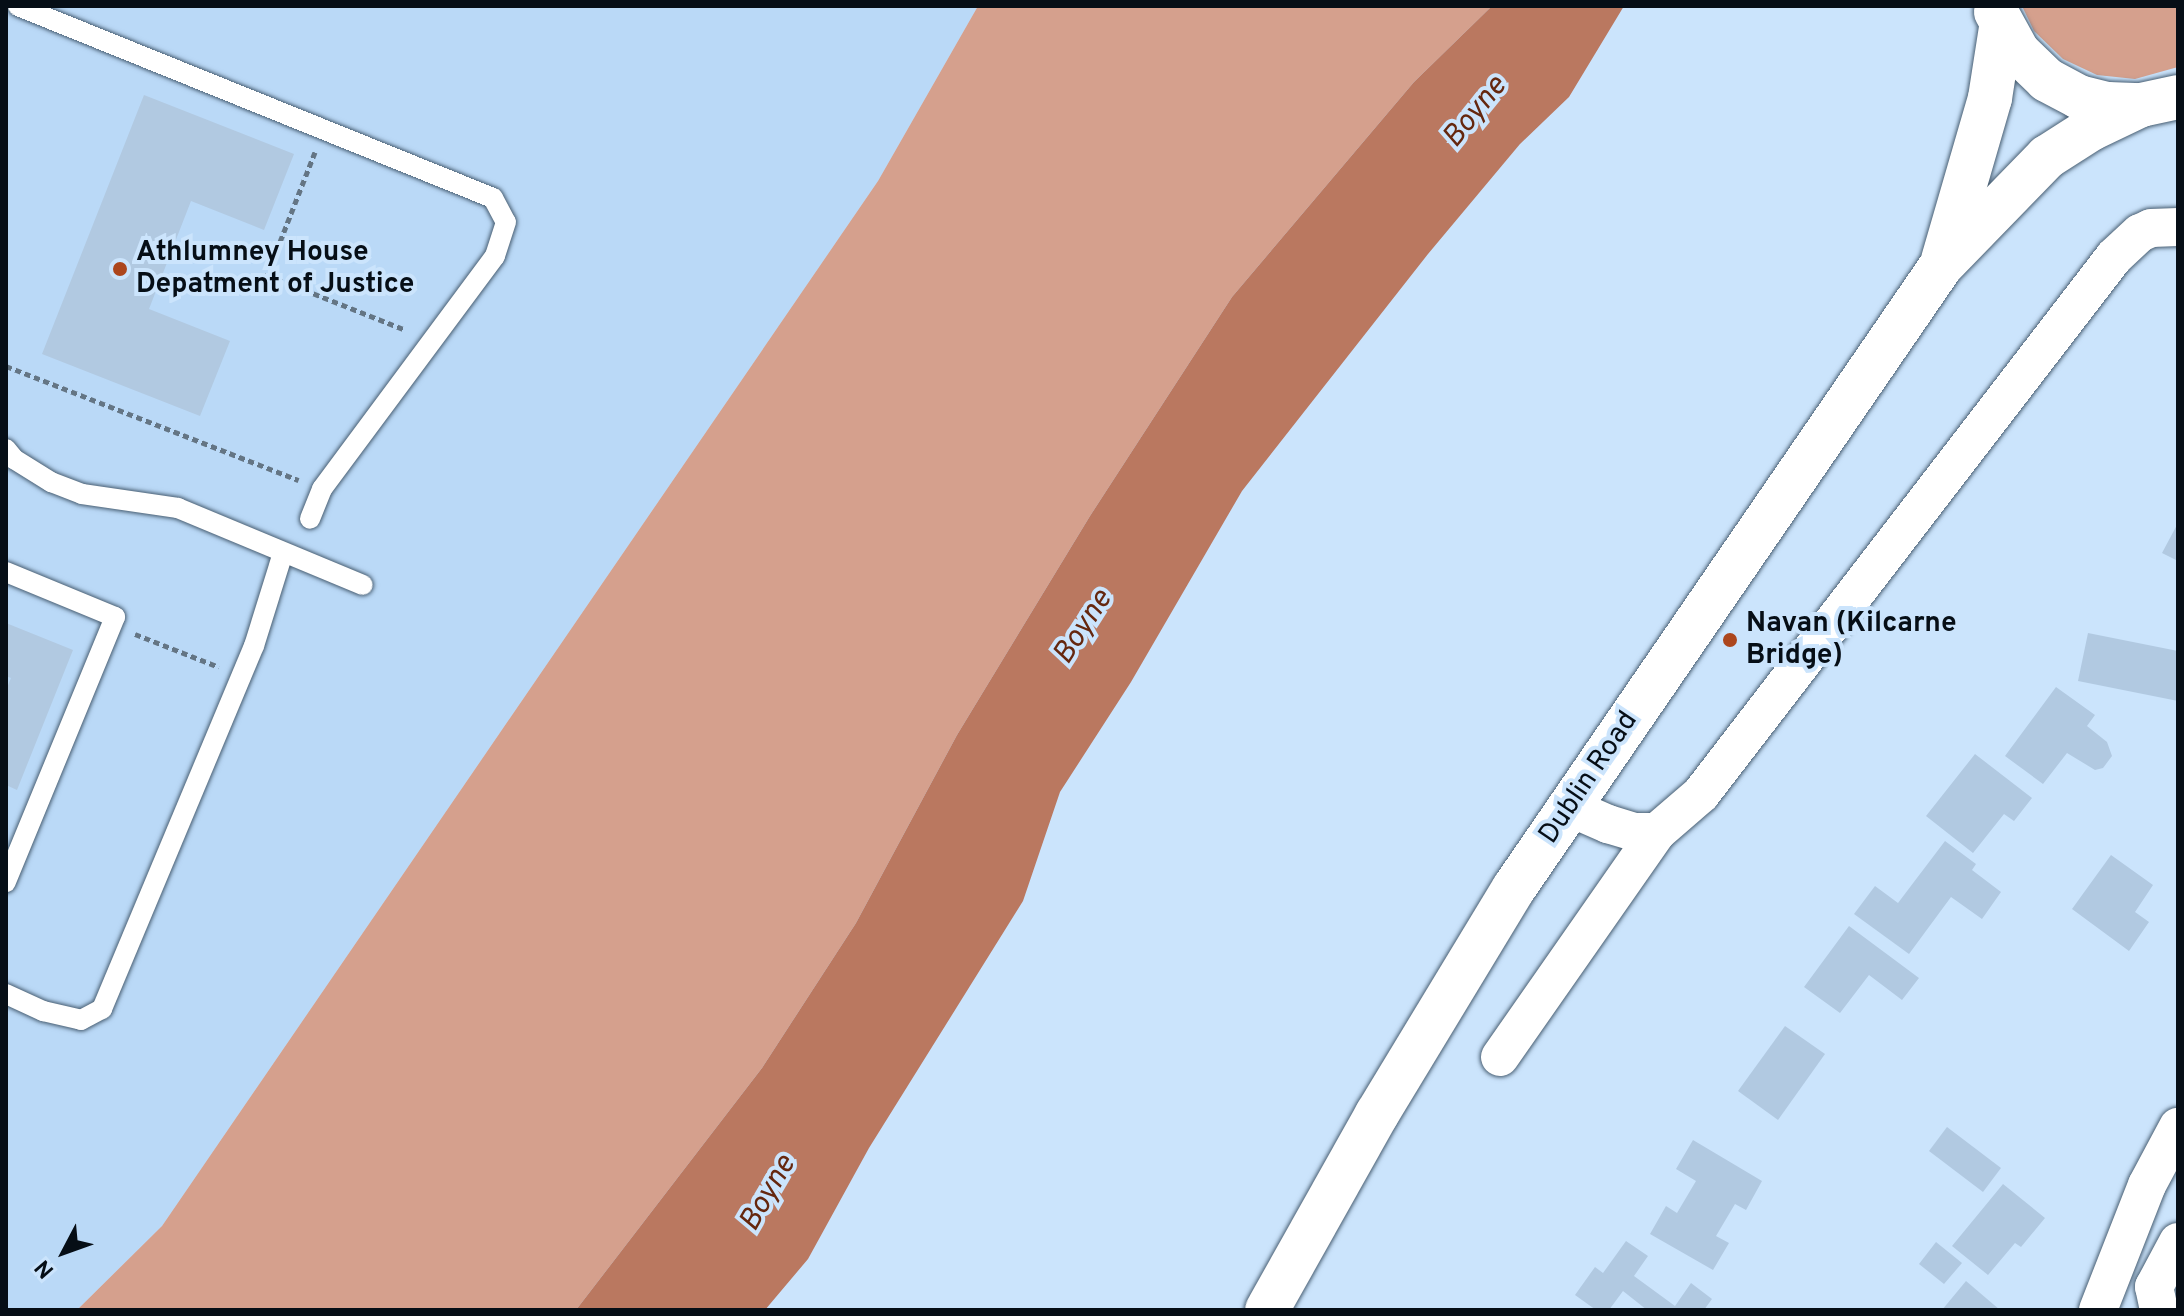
<!DOCTYPE html>
<style>
body{margin:0}
#map{position:relative;width:2184px;height:1316px;overflow:hidden;background:#cbe4fc;font-family:Overpass,sans-serif}
div>[style]{position:absolute}
[style*='--x']{left:calc(var(--x)*1px);top:calc(var(--y)*1px);width:calc(var(--w)*1px);rotate:calc(var(--a)*1deg)}
.built>*{inset:0;background:#bad9f7}
.green>*{inset:0;background:#d5a08d}
.water>*{inset:0;background:#ba7860}
.building>*{inset:0;background:#b1c9e1}
.path>*{height:5px;margin-top:-2.5px;transform-origin:0;background:repeating-linear-gradient(90deg,#647584 0 6px,transparent 0 10px)}
.roads{filter:drop-shadow(0 0 2px #485e72) drop-shadow(0 0 2px #485e72)}
.service>*{height:20px;margin:-10px;padding:0 10px;transform-origin:10px;border-radius:10px;background:#fff}
.minor>*{height:38px;margin:-19px;padding:0 19px;transform-origin:19px;border-radius:19px;background:#fff}
.secondary>*{height:44px;margin:-22px;padding:0 22px;transform-origin:22px;border-radius:22px;background:#fff}
.dots>*{width:22px;height:22px;translate:-50% -50%;box-sizing:border-box;border:4px solid #cbe4fc;border-radius:50%}
span{translate:-50% -50%;white-space:nowrap;text-align:center;line-height:1.15;-webkit-text-stroke:8px #cbe4fc;paint-order:stroke}
.poi-label{font-size:28px;color:#060e16;font-weight:700}
.left{translate:0 -50%;text-align:left}
.street-label{font-size:28px;color:#060e16}
.water-label{font-size:30px;color:#65270e;font-style:italic}
.frame{position:absolute;inset:0;border:8px solid #060e16;pointer-events:none}
.north{position:absolute;left:24px;top:1212px;width:80px;height:80px;-webkit-text-stroke:6px #cbe4fc;paint-order:stroke;rotate:229deg;font-size:22px;font-weight:700;line-height:32px;text-align:center;color:#060e16}
.north::after{content:'';display:block;margin:auto;width:28px;height:36px;background:#060e16;clip-path:polygon(50% 0,100% 100%,50% 72%,0 100%)}
</style>
<div id="map">
<div class="built">
<div style="clip-path:polygon(6px 6px,978px 6px,878px 181px,162px 1226px,77px 1310px,6px 1310px)"></div>
</div>
<div class="green">
<div style="clip-path:polygon(978px 6px,1492px 6px,1414px 82px,1232px 297px,1090px 516px,957px 735px,856px 923px,762px 1068px,576px 1310px,77px 1310px,162px 1226px,878px 181px)"></div>
<div style="clip-path:polygon(2022px 6px,2178px 6px,2178px 67px,2135px 79px,2097px 75px,2063px 59px,2034px 31px)"></div>
</div>
<div class="water">
<div style="clip-path:polygon(1492px 6px,1624px 6px,1569px 97px,1520px 144px,1428px 254px,1242px 491px,1131px 682px,1060px 792px,1023px 901px,869px 1148px,808px 1259px,765px 1310px,576px 1310px,762px 1068px,856px 923px,957px 735px,1090px 516px,1232px 297px,1414px 82px)"></div>
</div>
<div class="building">
<div style="clip-path:polygon(144px 95px,294px 154px,264px 230px,191px 201px,149px 309px,230px 341px,200px 416px,42px 354px)"></div>
<div style="clip-path:polygon(2178px 523px,2178px 561px,2162px 553px)"></div>
<div style="clip-path:polygon(6px 623px,73px 650px,17px 790px,6px 785px,6px 690px,11px 678px,6px 676px)"></div>
<div style="clip-path:polygon(2088px 633px,2178px 651px,2178px 701px,2078px 681px)"></div>
<div style="clip-path:polygon(2056px 687px,2095px 715px,2087px 726px,2107px 742px,2112px 756px,2103px 768px,2095px 770px,2067px 753px,2043px 784px,2005px 756px)"></div>
<div style="clip-path:polygon(1975px 754px,2032px 798px,2014px 821px,2004px 814px,1973px 853px,1926px 816px)"></div>
<div style="clip-path:polygon(1945px 841px,1976px 864px,1972px 870px,2001px 892px,1982px 919px,1951px 897px,1909px 954px,1854px 914px,1875px 886px,1898px 903px)"></div>
<div style="clip-path:polygon(2111px 855px,2153px 885px,2135px 912px,2149px 922px,2129px 951px,2072px 909px)"></div>
<div style="clip-path:polygon(1849px 926px,1919px 978px,1902px 1000px,1869px 975px,1840px 1013px,1804px 987px)"></div>
<div style="clip-path:polygon(1785px 1026px,1825px 1054px,1778px 1120px,1738px 1091px)"></div>
<div style="clip-path:polygon(1947px 1127px,2001px 1168px,1983px 1192px,1929px 1151px)"></div>
<div style="clip-path:polygon(1693px 1140px,1762px 1181px,1746px 1210px,1735px 1204px,1716px 1236px,1729px 1243px,1713px 1270px,1650px 1234px,1666px 1206px,1677px 1213px,1696px 1181px,1676px 1169px)"></div>
<div style="clip-path:polygon(2003px 1184px,2045px 1218px,2021px 1247px,2015px 1243px,1988px 1275px,1952px 1246px)"></div>
<div style="clip-path:polygon(1626px 1241px,1648px 1256px,1634px 1276px,1675px 1306px,1691px 1283px,1712px 1299px,1704px 1310px,1647px 1310px,1623px 1291px,1609px 1310px,1596px 1310px,1575px 1295px,1595px 1267px,1603px 1273px)"></div>
<div style="clip-path:polygon(1936px 1242px,1962px 1263px,1944px 1284px,1919px 1264px)"></div>
<div style="clip-path:polygon(1966px 1281px,2000px 1310px,1942px 1310px)"></div>
</div>
<div class="path">
<div style="--x:315;--y:152;--w:132;--a:111.3"></div>
<div style="--x:267;--y:275;--w:149;--a:21.6"></div>
<div style="--x:6;--y:366;--w:314;--a:21.3"></div>
<div style="--x:135;--y:634;--w:90;--a:21.4"></div>
</div>
<div class="roads">
<div class="service">
<div style="--x:18;--y:6;--w:512;--a:22.01"></div>
<div style="--x:493;--y:198;--w:27;--a:62"></div>
<div style="--x:506;--y:222;--w:36;--a:108"></div>
<div style="--x:495;--y:256;--w:290;--a:126.6"></div>
<div style="--x:322;--y:489;--w:32;--a:112"></div>
<div style="--x:6;--y:449;--w:13;--a:51"></div>
<div style="--x:14;--y:459;--w:44;--a:31.9"></div>
<div style="--x:51;--y:482;--w:33;--a:21"></div>
<div style="--x:82;--y:494;--w:97;--a:8.3"></div>
<div style="--x:178;--y:508;--w:200;--a:22.6"></div>
<div style="--x:6;--y:572;--w:118;--a:22.4"></div>
<div style="--x:115;--y:617;--w:287;--a:112.4"></div>
<div style="--x:6;--y:994;--w:41;--a:24.7"></div>
<div style="--x:43;--y:1011;--w:39;--a:13"></div>
<div style="--x:81;--y:1020;--w:24;--a:-28"></div>
<div style="--x:102;--y:1009;--w:394;--a:-67.3"></div>
<div style="--x:254;--y:646;--w:97;--a:-72.7"></div>
</div>
<div class="minor">
<div style="--x:1569;--y:807;--w:43;--a:23.6"></div>
<div style="--x:1608;--y:824;--w:28;--a:17"></div>
<div style="--x:1635;--y:832;--w:22;--a:0"></div>
<div style="--x:1500;--y:1057;--w:274;--a:-55.1"></div>
<div style="--x:1657;--y:832;--w:58;--a:-40.8"></div>
<div style="--x:1701;--y:794;--w:677;--a:-52.44"></div>
<div style="--x:2114;--y:257;--w:35;--a:-43"></div>
<div style="--x:2140;--y:233;--w:12;--a:-24"></div>
<div style="--x:2151;--y:228;--w:27;--a:-2"></div>
<div style="--x:2098;--y:1310;--w:134;--a:-68.6"></div>
<div style="--x:2147;--y:1185;--w:66;--a:-61.9"></div>
<div style="--x:2159;--y:1310;--w:24;--a:-102"></div>
<div style="--x:2154;--y:1287;--w:51;--a:-61.9"></div>
</div>
<div class="secondary">
<div style="--x:1996;--y:12;--w:46;--a:61.2"></div>
<div style="--x:2018;--y:52;--w:40;--a:44"></div>
<div style="--x:2047;--y:80;--w:36;--a:28"></div>
<div style="--x:2079;--y:97;--w:30;--a:14"></div>
<div style="--x:2108;--y:104;--w:33;--a:2"></div>
<div style="--x:1943;--y:260;--w:169;--a:-73.8"></div>
<div style="--x:1990;--y:98;--w:71;--a:-81.1"></div>
<div style="--x:1267;--y:1310;--w:225;--a:-60.7"></div>
<div style="--x:1377;--y:1114;--w:264;--a:-58.8"></div>
<div style="--x:1514;--y:888;--w:754;--a:-55.53"></div>
<div style="--x:1941;--y:266;--w:152;--a:-45.8"></div>
<div style="--x:2047;--y:157;--w:52;--a:-32.5"></div>
<div style="--x:2091;--y:129;--w:55;--a:-25.6"></div>
<div style="--x:2141;--y:105;--w:38;--a:-12"></div>
</div>
</div>
<div class="dots">
<div style="left:120px;top:269px;background:#ac461d"></div>
<div style="left:1730px;top:640px;background:#ac461d"></div>
</div>
<div class="poi-label">
<span class="left" style="left:136px;top:269px">Athlumney House<br>Depatment of Justice</span>
<span class="left" style="left:1746px;top:640px">Navan (Kilcarne<br>Bridge)</span>
</div>
<div class="street-label">
<span style="left:1589px;top:778px;rotate:-56deg">Dublin Road</span>
</div>
<div class="water-label">
<span style="left:1476px;top:113px;rotate:-51deg">Boyne</span>
<span style="left:1084px;top:628px;rotate:-57deg">Boyne</span>
<span style="left:769px;top:1194px;rotate:-60deg">Boyne</span>
</div>
<div class="frame"></div>
<div class="north">N</div>
</div>
